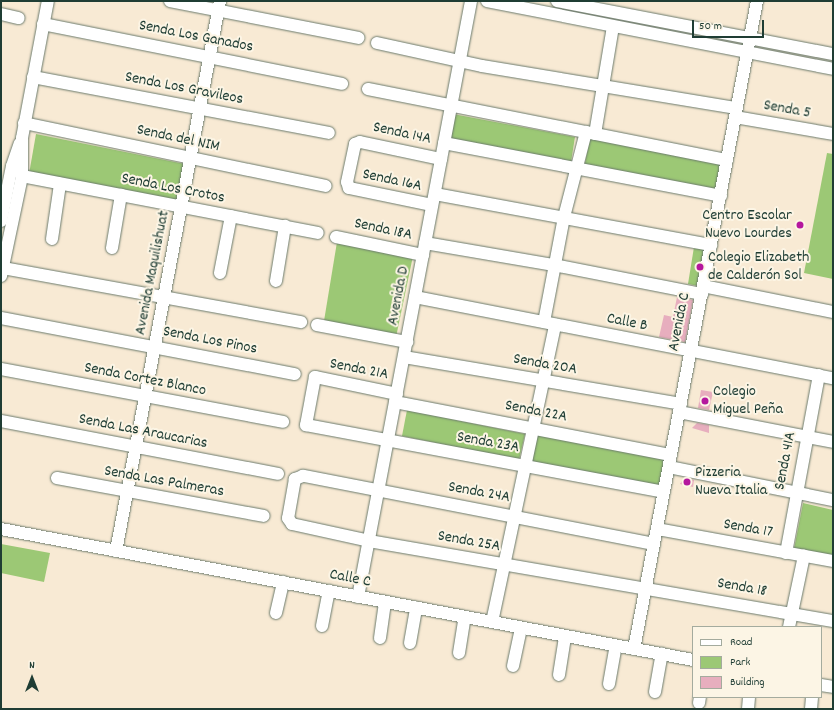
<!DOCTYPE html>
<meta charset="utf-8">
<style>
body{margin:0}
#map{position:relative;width:834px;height:710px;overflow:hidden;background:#f8ead4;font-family:Dekko,sans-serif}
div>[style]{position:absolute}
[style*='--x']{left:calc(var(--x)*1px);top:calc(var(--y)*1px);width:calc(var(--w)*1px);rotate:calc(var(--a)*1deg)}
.green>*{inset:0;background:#9cc875}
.building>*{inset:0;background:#e7aebe}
.roads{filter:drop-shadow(0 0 1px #6b7a6c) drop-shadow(0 0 1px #6b7a6c)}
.street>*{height:12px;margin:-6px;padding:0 6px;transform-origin:6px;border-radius:6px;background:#fff}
.dots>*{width:11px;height:11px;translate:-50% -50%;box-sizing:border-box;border:2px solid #fcf5e5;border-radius:50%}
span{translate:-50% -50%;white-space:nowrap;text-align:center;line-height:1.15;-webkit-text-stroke:4px #fcf5e5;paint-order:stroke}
.street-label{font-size:16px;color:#1f3d34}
.poi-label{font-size:16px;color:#1f3d34}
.right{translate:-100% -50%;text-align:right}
.left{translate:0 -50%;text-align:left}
.frame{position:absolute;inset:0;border:2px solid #1f3d34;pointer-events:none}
.legend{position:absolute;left:692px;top:626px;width:130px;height:72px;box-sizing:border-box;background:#fcf5e5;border:1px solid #a4ab9e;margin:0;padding:5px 7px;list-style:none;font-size:12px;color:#1f3d34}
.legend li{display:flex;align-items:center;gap:8px;height:20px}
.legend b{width:20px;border:1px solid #a4ab9e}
.north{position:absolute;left:12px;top:658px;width:40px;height:40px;-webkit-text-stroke:3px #fcf5e5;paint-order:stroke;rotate:0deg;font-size:11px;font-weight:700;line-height:16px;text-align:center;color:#1f3d34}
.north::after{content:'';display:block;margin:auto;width:14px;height:18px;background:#1f3d34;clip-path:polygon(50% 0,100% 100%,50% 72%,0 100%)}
.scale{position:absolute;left:692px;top:20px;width:72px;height:18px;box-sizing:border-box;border:2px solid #1f3d34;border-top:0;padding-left:5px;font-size:12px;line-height:14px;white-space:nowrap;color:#1f3d34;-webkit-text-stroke:3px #fcf5e5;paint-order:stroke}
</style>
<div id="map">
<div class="green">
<div style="clip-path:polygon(453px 114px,575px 137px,571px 162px,448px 139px)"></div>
<div style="clip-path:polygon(36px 134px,185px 164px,178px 203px,29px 174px)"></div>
<div style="clip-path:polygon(590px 137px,724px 162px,718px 192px,584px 168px)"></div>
<div style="clip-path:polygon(827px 153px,833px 154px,833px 279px,804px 273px)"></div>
<div style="clip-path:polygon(337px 242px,413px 256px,396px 337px,324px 321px)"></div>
<div style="clip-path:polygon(694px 247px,712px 250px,704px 287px,688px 284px)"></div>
<div style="clip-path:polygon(407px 410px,525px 434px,519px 460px,402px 436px)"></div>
<div style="clip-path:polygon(538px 433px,665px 460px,660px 488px,531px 463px)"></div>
<div style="clip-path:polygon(803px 503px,833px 510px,833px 557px,794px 549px)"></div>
<div style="clip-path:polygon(1px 544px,50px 553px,44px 582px,1px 573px)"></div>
</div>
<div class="building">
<div style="clip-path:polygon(677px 297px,693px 300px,685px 342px,659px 337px,664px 315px,673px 317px)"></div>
<div style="clip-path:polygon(701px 390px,713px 392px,709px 410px,698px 408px)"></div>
<div style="clip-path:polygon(697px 423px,709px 425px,709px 433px,692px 428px)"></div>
<div style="clip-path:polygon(684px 478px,694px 480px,693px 487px,680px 484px)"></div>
</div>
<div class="roads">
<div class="street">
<div style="--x:170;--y:1;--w:192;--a:11.1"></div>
<div style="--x:487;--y:1;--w:353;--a:11.1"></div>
<div style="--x:557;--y:1;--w:281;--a:10.9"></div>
<div style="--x:1;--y:14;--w:18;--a:13"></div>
<div style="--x:43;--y:24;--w:305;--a:11.3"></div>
<div style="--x:377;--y:43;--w:107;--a:12.4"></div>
<div style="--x:482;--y:66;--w:258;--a:9.4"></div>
<div style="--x:33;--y:77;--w:301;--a:10.7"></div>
<div style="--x:368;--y:89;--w:366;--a:11.2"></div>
<div style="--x:735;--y:117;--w:99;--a:9.8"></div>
<div style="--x:24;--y:123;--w:308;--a:11.8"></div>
<div style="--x:595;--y:134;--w:109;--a:-80.5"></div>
<div style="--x:444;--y:143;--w:282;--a:10.8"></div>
<div style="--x:22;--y:176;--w:301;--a:10.9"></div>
<div style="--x:435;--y:194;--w:281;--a:10.5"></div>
<div style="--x:432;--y:205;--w:85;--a:-168.4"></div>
<div style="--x:349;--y:188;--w:6;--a:-108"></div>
<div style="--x:347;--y:182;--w:39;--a:-78"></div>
<div style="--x:355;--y:144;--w:5;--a:-22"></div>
<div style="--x:360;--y:142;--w:83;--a:11.9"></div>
<div style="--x:1;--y:221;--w:56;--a:-78.7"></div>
<div style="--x:12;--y:166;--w:24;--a:-71"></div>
<div style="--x:336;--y:237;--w:89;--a:11.7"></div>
<div style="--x:52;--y:239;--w:56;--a:-81.7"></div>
<div style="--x:425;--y:243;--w:131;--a:9.7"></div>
<div style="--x:554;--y:265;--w:151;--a:11.1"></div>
<div style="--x:112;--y:248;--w:54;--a:-80.4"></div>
<div style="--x:3;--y:268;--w:303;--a:10.3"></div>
<div style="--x:220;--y:273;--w:58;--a:-79.1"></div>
<div style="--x:1;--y:276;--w:102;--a:-78.1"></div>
<div style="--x:22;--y:176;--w:38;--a:-90"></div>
<div style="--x:22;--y:138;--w:139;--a:-79.3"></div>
<div style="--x:276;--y:281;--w:56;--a:-80.7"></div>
<div style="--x:703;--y:286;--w:133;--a:11.3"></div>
<div style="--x:415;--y:297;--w:426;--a:11"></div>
<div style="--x:1;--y:318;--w:299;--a:10.8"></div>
<div style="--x:544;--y:322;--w:107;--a:-79.2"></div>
<div style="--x:564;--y:217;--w:88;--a:-75.5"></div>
<div style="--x:317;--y:325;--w:92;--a:10.7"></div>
<div style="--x:404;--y:357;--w:281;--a:9.6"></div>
<div style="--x:1;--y:369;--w:287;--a:10.6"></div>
<div style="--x:397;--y:394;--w:84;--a:-168.3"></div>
<div style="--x:315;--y:377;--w:49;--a:100.6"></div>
<div style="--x:306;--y:425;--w:364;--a:10.6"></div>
<div style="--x:395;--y:402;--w:281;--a:10.9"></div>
<div style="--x:679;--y:412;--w:157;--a:11"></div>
<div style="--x:1;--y:421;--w:282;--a:10.8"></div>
<div style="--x:669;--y:467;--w:167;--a:11.4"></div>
<div style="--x:57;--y:478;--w:210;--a:10.4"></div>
<div style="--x:1;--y:529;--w:704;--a:10.72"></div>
<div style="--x:657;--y:529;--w:179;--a:10.3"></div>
<div style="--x:654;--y:544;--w:358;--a:-169"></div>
<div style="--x:303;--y:476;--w:9;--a:159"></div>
<div style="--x:295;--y:479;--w:40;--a:100"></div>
<div style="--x:288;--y:518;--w:7;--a:56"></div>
<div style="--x:292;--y:524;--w:79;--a:12.4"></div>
<div style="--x:369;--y:541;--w:471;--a:9.8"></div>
<div style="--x:116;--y:551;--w:560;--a:-79.29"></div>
<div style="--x:786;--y:553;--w:181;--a:-79.5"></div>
<div style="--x:358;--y:597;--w:607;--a:-79.26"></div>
<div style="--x:276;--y:613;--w:32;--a:-77"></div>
<div style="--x:492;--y:622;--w:304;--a:-78"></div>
<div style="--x:322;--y:626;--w:36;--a:-79"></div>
<div style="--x:789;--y:627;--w:73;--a:-78.1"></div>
<div style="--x:380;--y:638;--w:36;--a:-82"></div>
<div style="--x:410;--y:643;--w:36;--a:-80"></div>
<div style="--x:634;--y:649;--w:660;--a:-79.25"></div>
<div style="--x:459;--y:653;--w:36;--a:-81"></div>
<div style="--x:513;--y:666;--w:39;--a:-78"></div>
<div style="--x:559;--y:675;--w:39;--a:-81"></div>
<div style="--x:609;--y:684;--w:39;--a:-80"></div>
<div style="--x:821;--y:685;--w:12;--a:9"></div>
<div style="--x:655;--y:692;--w:39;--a:-80"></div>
<div style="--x:699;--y:703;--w:6;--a:-81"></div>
<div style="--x:748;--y:709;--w:12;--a:-85"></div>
<div style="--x:811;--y:709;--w:12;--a:-85"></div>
</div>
</div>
<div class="dots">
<div style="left:800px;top:225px;background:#b5179e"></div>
<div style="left:700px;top:267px;background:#b5179e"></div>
<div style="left:705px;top:401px;background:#b5179e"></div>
<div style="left:687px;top:482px;background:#b5179e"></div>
</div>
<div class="street-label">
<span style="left:196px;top:37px;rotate:11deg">Senda Los Ganados</span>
<span style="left:184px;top:89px;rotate:11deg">Senda Los Gravileos</span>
<span style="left:787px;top:110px;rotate:10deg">Senda 5</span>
<span style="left:402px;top:134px;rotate:12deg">Senda 14A</span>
<span style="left:178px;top:139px;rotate:12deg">Senda del NIM</span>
<span style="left:392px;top:181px;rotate:12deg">Senda 16A</span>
<span style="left:173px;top:189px;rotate:11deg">Senda Los Crotos</span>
<span style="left:383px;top:230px;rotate:12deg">Senda 18A</span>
<span style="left:153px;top:273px;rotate:-79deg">Avenida Maquilishuat</span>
<span style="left:399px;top:296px;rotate:-79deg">Avenida D</span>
<span style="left:680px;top:322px;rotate:-79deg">Avenida C</span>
<span style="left:627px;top:323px;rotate:11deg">Calle B</span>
<span style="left:210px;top:341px;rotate:11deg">Senda Los Pinos</span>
<span style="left:545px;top:365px;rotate:10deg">Senda 20A</span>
<span style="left:359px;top:370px;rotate:11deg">Senda 21A</span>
<span style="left:145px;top:380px;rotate:11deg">Senda Cortez Blanco</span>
<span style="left:536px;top:412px;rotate:11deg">Senda 22A</span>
<span style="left:143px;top:432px;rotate:11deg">Senda Las Araucarias</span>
<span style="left:488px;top:443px;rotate:10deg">Senda 23A</span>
<span style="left:786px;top:461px;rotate:-79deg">Senda 41A</span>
<span style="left:164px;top:482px;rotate:10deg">Senda Las Palmeras</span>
<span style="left:479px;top:493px;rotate:10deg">Senda 24A</span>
<span style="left:748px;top:529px;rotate:10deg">Senda 17</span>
<span style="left:469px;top:542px;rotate:10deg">Senda 25A</span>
<span style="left:350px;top:579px;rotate:11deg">Calle C</span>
<span style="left:742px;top:588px;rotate:10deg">Senda 18</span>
</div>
<div class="poi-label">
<span class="right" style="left:792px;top:225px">Centro Escolar<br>Nuevo Lourdes</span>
<span class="left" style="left:708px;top:267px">Colegio Elizabeth<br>de Calderón Sol</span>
<span class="left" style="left:713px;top:401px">Colegio<br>Miguel Peña</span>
<span class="left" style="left:695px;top:482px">Pizzeria<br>Nueva Italia</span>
</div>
<div class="frame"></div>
<ul class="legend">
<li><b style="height:5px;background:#fff"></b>Road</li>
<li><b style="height:11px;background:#9cc875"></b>Park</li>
<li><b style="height:11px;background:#e7aebe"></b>Building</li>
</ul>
<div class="north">N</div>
<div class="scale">50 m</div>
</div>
